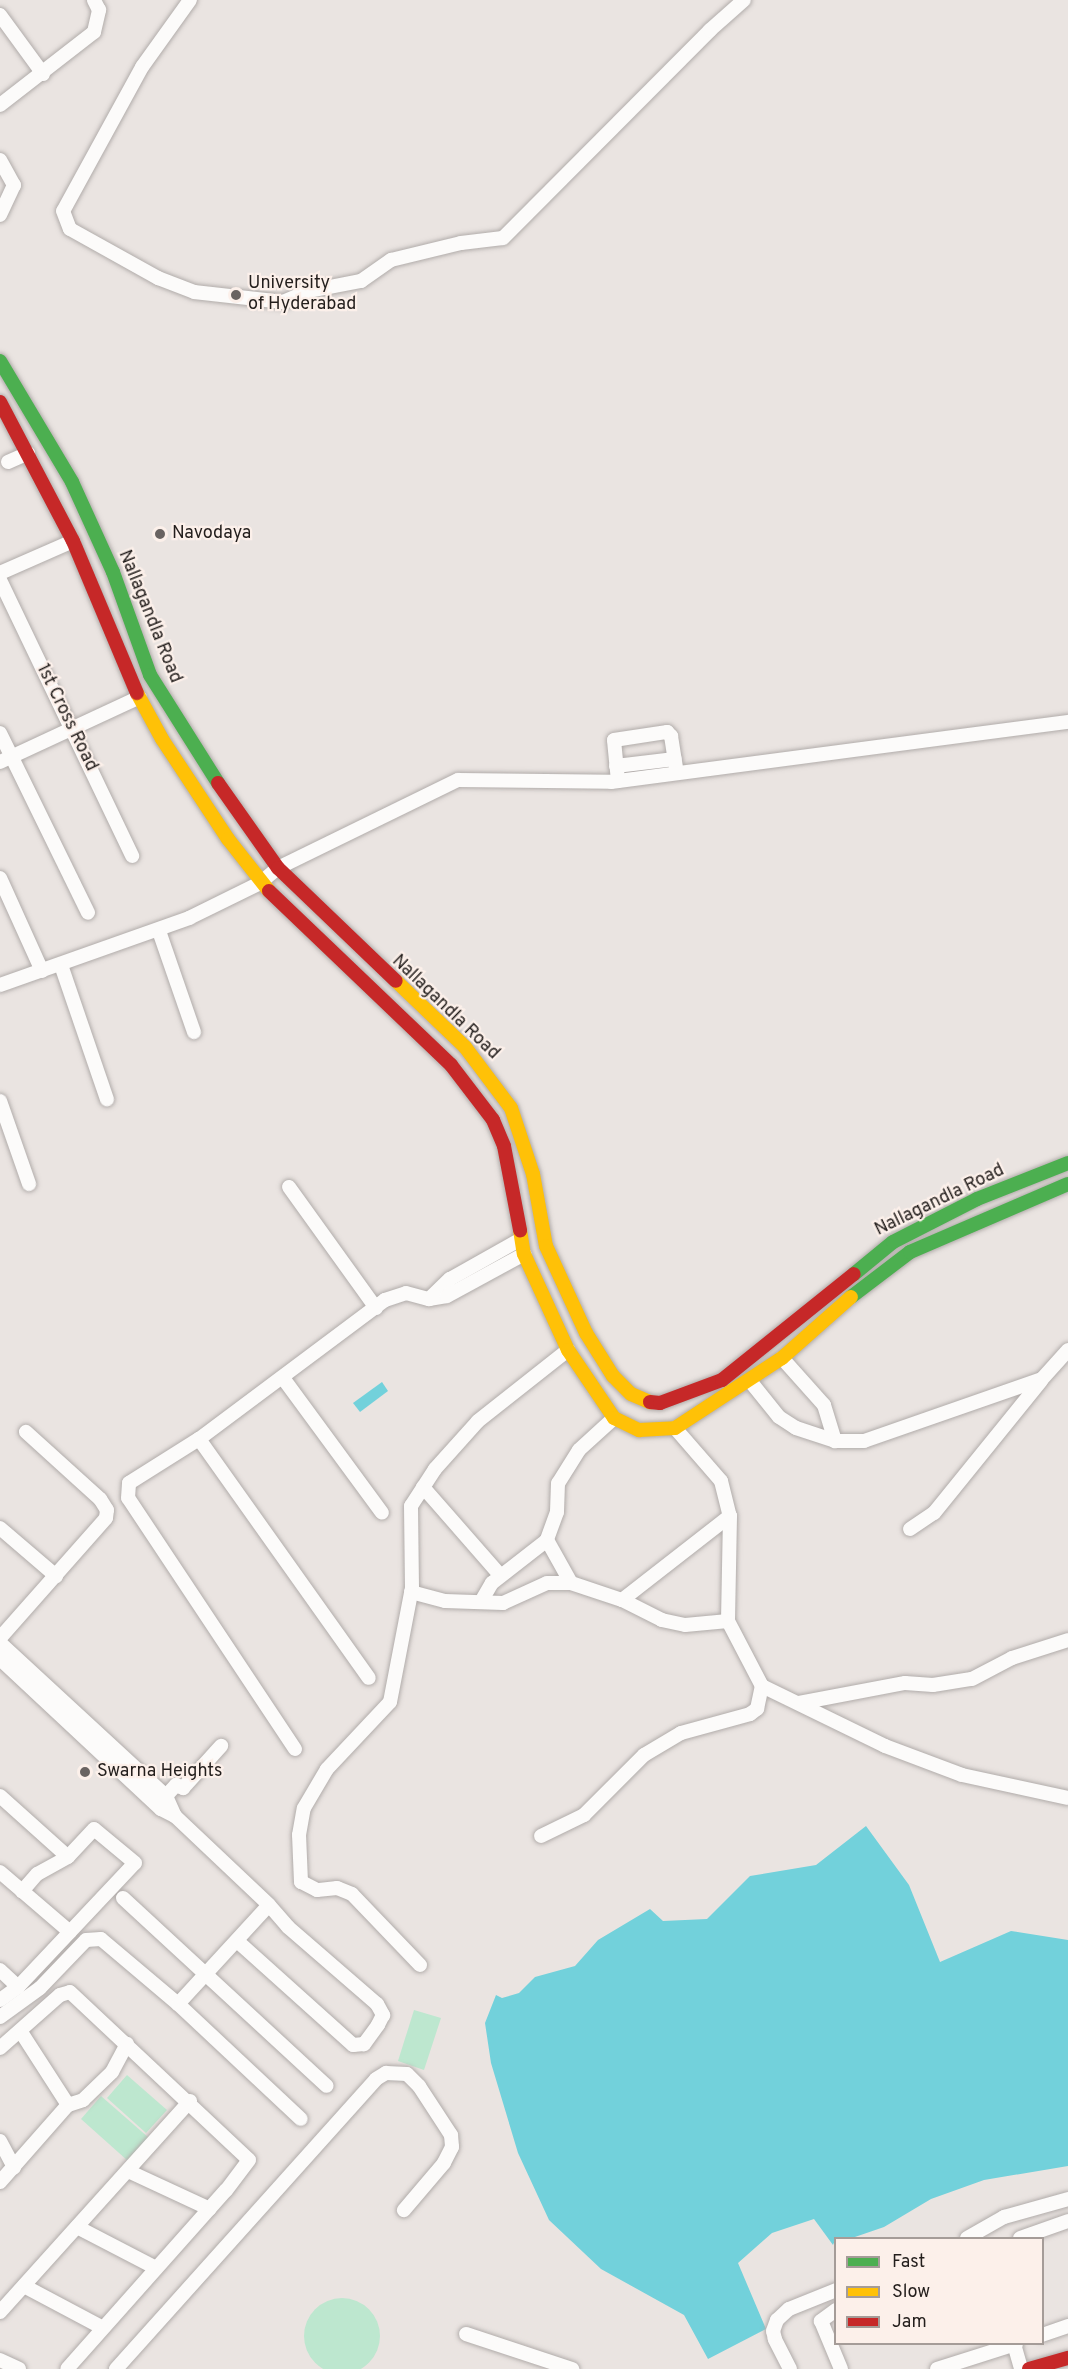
<!DOCTYPE html>
<style>
body{margin:0}
#map{position:relative;width:1068px;height:2369px;overflow:hidden;background:#eae4e1;font-family:Overpass,sans-serif}
div>[style]{position:absolute}
[style*='--x']{left:calc(var(--x)*1px);top:calc(var(--y)*1px);width:calc(var(--w)*1px);rotate:calc(var(--a)*1deg)}
.green>*{inset:0;background:#bde7cf}
.round{border-radius:50%}
.water>*{inset:0;background:#72d1db}
.roads{filter:drop-shadow(0 0 2px #b1acaa) drop-shadow(0 0 2px #b1acaa)}
.street>*{height:14px;margin:-7px;padding:0 7px;transform-origin:7px;border-radius:7px;background:#fcfbfa}
.fast>*{height:14px;margin:-7px;padding:0 7px;transform-origin:7px;border-radius:7px;background:#4caf50}
.slow>*{height:14px;margin:-7px;padding:0 7px;transform-origin:7px;border-radius:7px;background:#ffc107}
.jam>*{height:14px;margin:-7px;padding:0 7px;transform-origin:7px;border-radius:7px;background:#c62828}
.dots>*{width:16px;height:16px;translate:-50% -50%;box-sizing:border-box;border:3px solid #fcf0ea;border-radius:50%}
span{translate:-50% -50%;white-space:nowrap;text-align:center;line-height:1.15;-webkit-text-stroke:4.5px #fcf0ea;paint-order:stroke}
.poi-label{font-size:18px;color:#231e1c}
.left{translate:0 -50%;text-align:left}
.street-label{font-size:18px;color:#231e1c}
.legend{position:absolute;left:834px;top:2237px;width:210px;height:108px;box-sizing:border-box;background:#fcf0ea;border:2px solid #a59c98;margin:0;padding:8px 10px;list-style:none;font-size:18px;color:#231e1c}
.legend li{display:flex;align-items:center;gap:12px;height:30px}
.legend b{width:30px;border:2px solid #a59c98}
</style>
<div id="map">
<div class="green">
<div style="clip-path:polygon(414px 2010px,441px 2018px,424px 2070px,398px 2061px)"></div>
<div style="clip-path:polygon(127px 2075px,167px 2110px,146px 2133px,107px 2098px)"></div>
<div style="clip-path:polygon(101px 2096px,149px 2138px,128px 2161px,81px 2119px)"></div>
<div class="round" style="left:304px;top:2298px;width:76px;height:76px"></div>
</div>
<div class="water">
<div style="clip-path:polygon(382px 1382px,388px 1391px,360px 1412px,353px 1403px)"></div>
<div style="clip-path:polygon(866px 1826px,909px 1885px,940px 1962px,1011px 1931px,1068px 1940px,1068px 2166px,984px 2180px,931px 2199px,884px 2227px,852px 2238px,836px 2238px,833px 2245px,814px 2219px,772px 2233px,738px 2263px,766px 2329px,708px 2359px,684px 2315px,601px 2269px,549px 2220px,518px 2153px,491px 2063px,485px 2023px,496px 1995px,502px 1998px,519px 1993px,535px 1977px,575px 1966px,598px 1940px,650px 1909px,663px 1921px,707px 1919px,750px 1876px,816px 1865px)"></div>
</div>
<div class="roads">
<div class="street">
<div style="--x:190;--y:0;--w:82;--a:125.6"></div>
<div style="--x:142;--y:67;--w:164;--a:118.7"></div>
<div style="--x:63;--y:211;--w:19;--a:69"></div>
<div style="--x:70;--y:229;--w:101;--a:29.1"></div>
<div style="--x:158;--y:278;--w:39;--a:21"></div>
<div style="--x:194;--y:292;--w:90;--a:6.4"></div>
<div style="--x:283;--y:302;--w:28;--a:-23"></div>
<div style="--x:309;--y:291;--w:53;--a:-10.9"></div>
<div style="--x:361;--y:281;--w:37;--a:-35"></div>
<div style="--x:391;--y:260;--w:72;--a:-13.7"></div>
<div style="--x:461;--y:243;--w:42;--a:-6.8"></div>
<div style="--x:503;--y:238;--w:293;--a:-45.1"></div>
<div style="--x:710;--y:30;--w:45;--a:-41.4"></div>
<div style="--x:0;--y:15;--w:73;--a:53.9"></div>
<div style="--x:0;--y:105;--w:119;--a:-37.8"></div>
<div style="--x:94;--y:32;--w:23;--a:-77"></div>
<div style="--x:99;--y:10;--w:11;--a:-117"></div>
<div style="--x:0;--y:160;--w:29;--a:61"></div>
<div style="--x:14;--y:185;--w:33;--a:115"></div>
<div style="--x:8;--y:462;--w:22;--a:-24"></div>
<div style="--x:0;--y:573;--w:80;--a:-23.7"></div>
<div style="--x:0;--y:580;--w:306;--a:64.4"></div>
<div style="--x:0;--y:733;--w:200;--a:63.9"></div>
<div style="--x:0;--y:762;--w:154;--a:-24.9"></div>
<div style="--x:616;--y:766;--w:59;--a:-6.8"></div>
<div style="--x:618;--y:781;--w:41;--a:-95.6"></div>
<div style="--x:614;--y:740;--w:54;--a:-8.6"></div>
<div style="--x:667;--y:732;--w:6;--a:45"></div>
<div style="--x:671;--y:736;--w:37;--a:81"></div>
<div style="--x:0;--y:878;--w:102;--a:65.7"></div>
<div style="--x:159;--y:931;--w:107;--a:70.9"></div>
<div style="--x:61;--y:965;--w:142;--a:71.1"></div>
<div style="--x:0;--y:985;--w:201;--a:-19.5"></div>
<div style="--x:189;--y:918;--w:79;--a:-26.2"></div>
<div style="--x:260;--y:883;--w:23;--a:-40"></div>
<div style="--x:278;--y:868;--w:200;--a:-26.1"></div>
<div style="--x:458;--y:780;--w:153;--a:0.7"></div>
<div style="--x:611;--y:782;--w:461;--a:-7.5"></div>
<div style="--x:0;--y:1101;--w:88;--a:70.7"></div>
<div style="--x:289;--y:1187;--w:149;--a:54.3"></div>
<div style="--x:429;--y:1299;--w:29;--a:-44"></div>
<div style="--x:450;--y:1279;--w:81;--a:-29.4"></div>
<div style="--x:782;--y:1358;--w:63;--a:48.2"></div>
<div style="--x:824;--y:1405;--w:38;--a:73"></div>
<div style="--x:283;--y:1378;--w:167;--a:53.7"></div>
<div style="--x:750;--y:1381;--w:46;--a:51.1"></div>
<div style="--x:779;--y:1417;--w:20;--a:33"></div>
<div style="--x:796;--y:1428;--w:41;--a:18.4"></div>
<div style="--x:835;--y:1441;--w:29;--a:0"></div>
<div style="--x:864;--y:1441;--w:188;--a:-19.2"></div>
<div style="--x:1042;--y:1379;--w:39;--a:-48"></div>
<div style="--x:614;--y:1418;--w:47;--a:137.6"></div>
<div style="--x:579;--y:1450;--w:39;--a:122"></div>
<div style="--x:558;--y:1483;--w:29;--a:92"></div>
<div style="--x:557;--y:1512;--w:30;--a:110"></div>
<div style="--x:547;--y:1540;--w:49;--a:60.8"></div>
<div style="--x:571;--y:1583;--w:54;--a:18.4"></div>
<div style="--x:675;--y:1428;--w:70;--a:49"></div>
<div style="--x:721;--y:1481;--w:36;--a:76"></div>
<div style="--x:730;--y:1516;--w:105;--a:91.1"></div>
<div style="--x:728;--y:1621;--w:73;--a:62.4"></div>
<div style="--x:762;--y:1686;--w:137;--a:26"></div>
<div style="--x:885;--y:1746;--w:82;--a:20.6"></div>
<div style="--x:962;--y:1775;--w:108;--a:12.2"></div>
<div style="--x:199;--y:1439;--w:293;--a:54.6"></div>
<div style="--x:423;--y:1487;--w:118;--a:48.8"></div>
<div style="--x:0;--y:1528;--w:74;--a:40.6"></div>
<div style="--x:910;--y:1529;--w:29;--a:-34"></div>
<div style="--x:934;--y:1513;--w:170;--a:-51"></div>
<div style="--x:411;--y:1592;--w:35;--a:15"></div>
<div style="--x:445;--y:1601;--w:58;--a:2"></div>
<div style="--x:503;--y:1603;--w:48;--a:-24.4"></div>
<div style="--x:547;--y:1583;--w:24;--a:0"></div>
<div style="--x:482;--y:1600;--w:20;--a:-60"></div>
<div style="--x:492;--y:1583;--w:70;--a:-38"></div>
<div style="--x:728;--y:1621;--w:43;--a:174.7"></div>
<div style="--x:685;--y:1625;--w:24;--a:-168"></div>
<div style="--x:662;--y:1620;--w:45;--a:-153.4"></div>
<div style="--x:622;--y:1600;--w:137;--a:-37.9"></div>
<div style="--x:0;--y:1638;--w:160;--a:-48.5"></div>
<div style="--x:106;--y:1518;--w:8;--a:-83"></div>
<div style="--x:107;--y:1510;--w:13;--a:-122"></div>
<div style="--x:100;--y:1499;--w:100;--a:-137.8"></div>
<div style="--x:0;--y:1643;--w:226;--a:42.7"></div>
<div style="--x:166;--y:1796;--w:22;--a:66"></div>
<div style="--x:0;--y:1659;--w:220;--a:43"></div>
<div style="--x:161;--y:1809;--w:16;--a:27"></div>
<div style="--x:175;--y:1816;--w:129;--a:43.4"></div>
<div style="--x:269;--y:1905;--w:29;--a:49"></div>
<div style="--x:288;--y:1927;--w:118;--a:40.9"></div>
<div style="--x:377;--y:2004;--w:13;--a:61"></div>
<div style="--x:383;--y:2015;--w:11;--a:117"></div>
<div style="--x:378;--y:2025;--w:24;--a:126"></div>
<div style="--x:364;--y:2044;--w:11;--a:175"></div>
<div style="--x:353;--y:2045;--w:156;--a:-138.1"></div>
<div style="--x:799;--y:1703;--w:108;--a:-10.7"></div>
<div style="--x:905;--y:1683;--w:28;--a:4"></div>
<div style="--x:933;--y:1685;--w:39;--a:-9"></div>
<div style="--x:972;--y:1679;--w:45;--a:-27.7"></div>
<div style="--x:1012;--y:1658;--w:59;--a:-17.8"></div>
<div style="--x:295;--y:1749;--w:301;--a:-123.6"></div>
<div style="--x:128;--y:1498;--w:15;--a:-86"></div>
<div style="--x:129;--y:1483;--w:83;--a:-32.2"></div>
<div style="--x:199;--y:1439;--w:232;--a:-36.8"></div>
<div style="--x:385;--y:1300;--w:22;--a:-18"></div>
<div style="--x:406;--y:1293;--w:24;--a:15"></div>
<div style="--x:429;--y:1299;--w:18;--a:-9"></div>
<div style="--x:447;--y:1296;--w:88;--a:-28.6"></div>
<div style="--x:0;--y:1796;--w:91;--a:41.9"></div>
<div style="--x:166;--y:1796;--w:15;--a:-48"></div>
<div style="--x:176;--y:1785;--w:8;--a:23"></div>
<div style="--x:183;--y:1788;--w:57;--a:-47.9"></div>
<div style="--x:541;--y:1836;--w:48;--a:-26"></div>
<div style="--x:584;--y:1815;--w:85;--a:-45"></div>
<div style="--x:644;--y:1755;--w:43;--a:-30.7"></div>
<div style="--x:681;--y:1733;--w:72;--a:-15.4"></div>
<div style="--x:750;--y:1714;--w:9;--a:-36"></div>
<div style="--x:757;--y:1709;--w:24;--a:-78"></div>
<div style="--x:0;--y:1872;--w:92;--a:40.6"></div>
<div style="--x:123;--y:1898;--w:277;--a:42.7"></div>
<div style="--x:420;--y:1965;--w:98;--a:-133.8"></div>
<div style="--x:352;--y:1894;--w:16;--a:-158"></div>
<div style="--x:337;--y:1888;--w:20;--a:174"></div>
<div style="--x:317;--y:1890;--w:18;--a:-153"></div>
<div style="--x:301;--y:1882;--w:47;--a:-92.4"></div>
<div style="--x:299;--y:1835;--w:27;--a:-80"></div>
<div style="--x:304;--y:1808;--w:45;--a:-59.5"></div>
<div style="--x:327;--y:1769;--w:92;--a:-46.8"></div>
<div style="--x:390;--y:1702;--w:116;--a:-79.1"></div>
<div style="--x:412;--y:1588;--w:82;--a:-90.7"></div>
<div style="--x:411;--y:1506;--w:44;--a:-57"></div>
<div style="--x:435;--y:1469;--w:64;--a:-48.1"></div>
<div style="--x:478;--y:1421;--w:115;--a:-38.3"></div>
<div style="--x:0;--y:1970;--w:25;--a:43"></div>
<div style="--x:18;--y:1987;--w:22;--a:144"></div>
<div style="--x:18;--y:1987;--w:170;--a:-46.7"></div>
<div style="--x:135;--y:1863;--w:53;--a:-140.3"></div>
<div style="--x:94;--y:1829;--w:38;--a:133"></div>
<div style="--x:68;--y:1857;--w:35;--a:151"></div>
<div style="--x:37;--y:1874;--w:23;--a:131"></div>
<div style="--x:178;--y:2004;--w:134;--a:-47.4"></div>
<div style="--x:0;--y:2017;--w:49;--a:-35.9"></div>
<div style="--x:40;--y:1988;--w:66;--a:-46.2"></div>
<div style="--x:86;--y:1940;--w:15;--a:-4"></div>
<div style="--x:101;--y:1939;--w:101;--a:40.2"></div>
<div style="--x:178;--y:2004;--w:168;--a:43.1"></div>
<div style="--x:21;--y:2032;--w:87;--a:57.2"></div>
<div style="--x:0;--y:2048;--w:80;--a:-41.5"></div>
<div style="--x:60;--y:1995;--w:10;--a:-17"></div>
<div style="--x:70;--y:1992;--w:245;--a:43.2"></div>
<div style="--x:249;--y:2160;--w:38;--a:127"></div>
<div style="--x:226;--y:2190;--w:239;--a:131.6"></div>
<div style="--x:0;--y:2141;--w:30;--a:62"></div>
<div style="--x:128;--y:2171;--w:90;--a:24.9"></div>
<div style="--x:0;--y:2182;--w:103;--a:-48.6"></div>
<div style="--x:68;--y:2105;--w:16;--a:-18"></div>
<div style="--x:83;--y:2100;--w:40;--a:-44"></div>
<div style="--x:112;--y:2072;--w:32;--a:-62"></div>
<div style="--x:77;--y:2227;--w:89;--a:27.4"></div>
<div style="--x:967;--y:2238;--w:43;--a:-29.6"></div>
<div style="--x:1004;--y:2217;--w:66;--a:-15.7"></div>
<div style="--x:1020;--y:2238;--w:51;--a:-19.5"></div>
<div style="--x:24;--y:2286;--w:89;--a:28"></div>
<div style="--x:836;--y:2310;--w:19;--a:144"></div>
<div style="--x:821;--y:2321;--w:52;--a:67.4"></div>
<div style="--x:0;--y:2312;--w:284;--a:-48"></div>
<div style="--x:466;--y:2334;--w:112;--a:18.3"></div>
<div style="--x:1042;--y:2335;--w:28;--a:-19"></div>
<div style="--x:1014;--y:2344;--w:26;--a:74"></div>
<div style="--x:0;--y:2360;--w:21;--a:25"></div>
<div style="--x:116;--y:2369;--w:389;--a:-48.1"></div>
<div style="--x:376;--y:2079;--w:12;--a:-31"></div>
<div style="--x:386;--y:2073;--w:21;--a:3"></div>
<div style="--x:407;--y:2074;--w:17;--a:45"></div>
<div style="--x:419;--y:2086;--w:59;--a:56.9"></div>
<div style="--x:451;--y:2135;--w:12;--a:85"></div>
<div style="--x:452;--y:2147;--w:18;--a:117"></div>
<div style="--x:444;--y:2163;--w:62;--a:130.4"></div>
<div style="--x:790;--y:2369;--w:34;--a:-117"></div>
<div style="--x:775;--y:2339;--w:8;--a:-104"></div>
<div style="--x:773;--y:2331;--w:12;--a:-70"></div>
<div style="--x:777;--y:2320;--w:16;--a:-43"></div>
<div style="--x:789;--y:2309;--w:51;--a:-22"></div>
<div style="--x:937;--y:2369;--w:83;--a:-17.6"></div>
</div>
<div class="fast">
<div style="--x:0;--y:361;--w:141;--a:59.2"></div>
<div style="--x:72;--y:482;--w:99;--a:65.5"></div>
<div style="--x:113;--y:572;--w:109;--a:70.2"></div>
<div style="--x:150;--y:675;--w:128;--a:57.8"></div>
<div style="--x:854;--y:1274;--w:50;--a:-39.4"></div>
<div style="--x:893;--y:1242;--w:94;--a:-27.1"></div>
<div style="--x:977;--y:1199;--w:98;--a:-21.6"></div>
<div style="--x:851;--y:1297;--w:74;--a:-37.3"></div>
<div style="--x:910;--y:1252;--w:172;--a:-23.3"></div>
</div>
<div class="slow">
<div style="--x:137;--y:693;--w:52;--a:61.5"></div>
<div style="--x:162;--y:739;--w:120;--a:56.6"></div>
<div style="--x:228;--y:839;--w:66;--a:51.7"></div>
<div style="--x:396;--y:981;--w:95;--a:43.7"></div>
<div style="--x:465;--y:1047;--w:76;--a:53"></div>
<div style="--x:511;--y:1108;--w:70;--a:71.6"></div>
<div style="--x:533;--y:1174;--w:73;--a:79.8"></div>
<div style="--x:546;--y:1246;--w:96;--a:65.3"></div>
<div style="--x:586;--y:1333;--w:51;--a:57.9"></div>
<div style="--x:613;--y:1376;--w:25;--a:45"></div>
<div style="--x:631;--y:1394;--w:21;--a:23"></div>
<div style="--x:520;--y:1230;--w:24;--a:81"></div>
<div style="--x:524;--y:1254;--w:106;--a:65.4"></div>
<div style="--x:568;--y:1350;--w:82;--a:55.9"></div>
<div style="--x:614;--y:1418;--w:28;--a:26"></div>
<div style="--x:639;--y:1430;--w:36;--a:-3"></div>
<div style="--x:675;--y:1428;--w:128;--a:-33.2"></div>
<div style="--x:782;--y:1358;--w:92;--a:-41.5"></div>
</div>
<div class="jam">
<div style="--x:0;--y:402;--w:157;--a:62.3"></div>
<div style="--x:73;--y:541;--w:165;--a:67.2"></div>
<div style="--x:218;--y:783;--w:104;--a:54.8"></div>
<div style="--x:278;--y:868;--w:163;--a:43.8"></div>
<div style="--x:269;--y:891;--w:252;--a:43.7"></div>
<div style="--x:451;--y:1065;--w:69;--a:52.6"></div>
<div style="--x:493;--y:1120;--w:28;--a:67"></div>
<div style="--x:504;--y:1146;--w:86;--a:79.2"></div>
<div style="--x:650;--y:1402;--w:10;--a:6"></div>
<div style="--x:660;--y:1403;--w:66;--a:-20.4"></div>
<div style="--x:722;--y:1380;--w:169;--a:-38.8"></div>
<div style="--x:1029;--y:2369;--w:41;--a:-15.8"></div>
</div>
</div>
<div class="dots">
<div style="left:236px;top:295px;background:#696361"></div>
<div style="left:160px;top:534px;background:#696361"></div>
<div style="left:85px;top:1772px;background:#696361"></div>
</div>
<div class="poi-label">
<span class="left" style="left:248px;top:295px">University<br>of Hyderabad</span>
<span class="left" style="left:172px;top:534px">Navodaya</span>
<span class="left" style="left:97px;top:1772px">Swarna Heights</span>
</div>
<div class="street-label">
<span style="left:149px;top:617px;rotate:68deg">Nallagandla Road</span>
<span style="left:66px;top:718px;rotate:64deg">1st Cross Road</span>
<span style="left:445px;top:1008px;rotate:44deg">Nallagandla Road</span>
<span style="left:940px;top:1201px;rotate:-26deg">Nallagandla Road</span>
</div>
<ul class="legend">
<li><b style="height:8px;background:#4caf50"></b>Fast</li>
<li><b style="height:8px;background:#ffc107"></b>Slow</li>
<li><b style="height:8px;background:#c62828"></b>Jam</li>
</ul>
</div>
